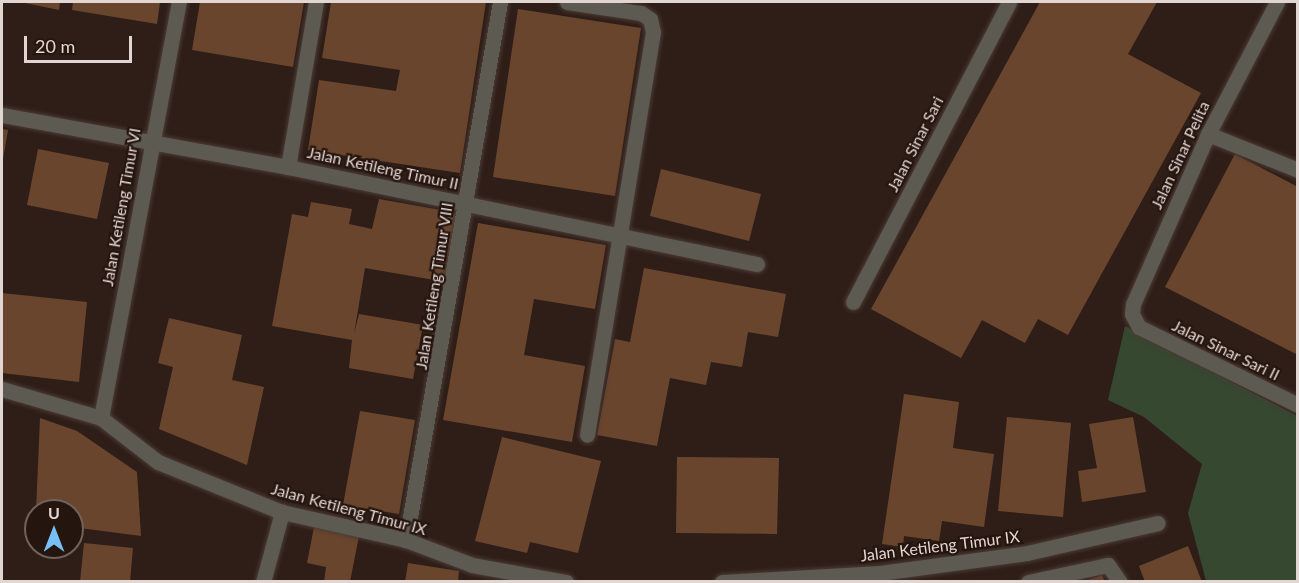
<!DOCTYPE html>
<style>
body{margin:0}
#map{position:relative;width:1299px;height:583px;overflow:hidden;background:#2e1e17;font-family:Lato,sans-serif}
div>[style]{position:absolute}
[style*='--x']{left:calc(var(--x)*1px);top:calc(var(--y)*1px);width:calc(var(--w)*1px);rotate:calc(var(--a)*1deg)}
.green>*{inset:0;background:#374830}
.building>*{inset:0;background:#6a452e}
.roads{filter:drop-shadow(0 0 2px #4b3b35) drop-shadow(0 0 2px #4b3b35)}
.street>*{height:15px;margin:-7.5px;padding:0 7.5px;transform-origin:7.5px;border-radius:7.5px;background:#5d5a52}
span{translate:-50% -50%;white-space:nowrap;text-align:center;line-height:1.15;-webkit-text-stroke:4.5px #24150e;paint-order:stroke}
.street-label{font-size:16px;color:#e2d6d2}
.frame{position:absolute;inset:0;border:3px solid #e2d6d2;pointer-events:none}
.north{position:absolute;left:24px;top:499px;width:60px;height:60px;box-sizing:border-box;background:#24150e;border:2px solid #70625c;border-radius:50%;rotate:0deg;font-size:16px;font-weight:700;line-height:24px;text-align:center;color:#e2d6d2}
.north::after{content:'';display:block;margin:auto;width:21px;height:27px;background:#78bff8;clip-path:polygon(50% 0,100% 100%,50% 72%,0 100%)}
.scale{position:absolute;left:24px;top:36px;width:108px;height:27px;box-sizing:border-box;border:3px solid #e2d6d2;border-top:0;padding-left:8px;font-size:18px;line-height:21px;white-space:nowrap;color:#e2d6d2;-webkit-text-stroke:4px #24150e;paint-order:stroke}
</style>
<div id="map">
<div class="green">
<div style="clip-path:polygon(1125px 326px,1297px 416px,1297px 581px,1206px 581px,1188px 513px,1202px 464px,1144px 417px,1108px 400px)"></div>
</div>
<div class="building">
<div style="clip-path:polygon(20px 2px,60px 2px,59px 10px)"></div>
<div style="clip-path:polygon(73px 2px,160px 2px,157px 24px,72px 10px)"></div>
<div style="clip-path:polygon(200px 2px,304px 2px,293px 67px,192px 50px)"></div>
<div style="clip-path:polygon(331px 2px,486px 2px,460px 173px,308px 150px,319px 80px,396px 91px,400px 70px,322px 58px)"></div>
<div style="clip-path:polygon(1040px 2px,1157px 2px,1128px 54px,1201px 93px,1068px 335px,1038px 319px,1025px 343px,982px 320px,961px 358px,871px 309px)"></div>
<div style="clip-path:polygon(518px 9px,641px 28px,615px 196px,493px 177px)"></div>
<div style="clip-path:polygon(2px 129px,8px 130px,3px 159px,2px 159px)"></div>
<div style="clip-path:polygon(38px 149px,109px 163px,97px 219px,27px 205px)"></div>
<div style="clip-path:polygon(1235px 154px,1298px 187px,1298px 355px,1165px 287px)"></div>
<div style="clip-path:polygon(661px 169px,761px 194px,749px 241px,650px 216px)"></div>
<div style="clip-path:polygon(379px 199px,458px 213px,446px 282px,365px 268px,354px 334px,359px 314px,423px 325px,413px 379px,349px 368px,352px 340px,272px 326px,292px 214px,308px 217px,311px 202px,352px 209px,349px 224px,372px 229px)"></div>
<div style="clip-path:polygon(478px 223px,606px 245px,595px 309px,534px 299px,524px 355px,585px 366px,572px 442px,443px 420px)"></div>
<div style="clip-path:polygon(644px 268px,786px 294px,778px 337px,748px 332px,742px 367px,711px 362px,706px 385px,670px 378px,657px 446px,597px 435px,615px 339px,630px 342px)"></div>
<div style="clip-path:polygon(2px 293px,87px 302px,79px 382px,2px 373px)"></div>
<div style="clip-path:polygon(169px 318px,242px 335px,232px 380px,264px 387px,247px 465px,159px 429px,173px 367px,158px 363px)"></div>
<div style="clip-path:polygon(904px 394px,959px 402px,953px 448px,994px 454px,984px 527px,942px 521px,939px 541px,904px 536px,903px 547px,882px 544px)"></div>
<div style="clip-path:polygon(360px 411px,415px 420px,399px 514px,343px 505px)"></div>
<div style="clip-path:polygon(1007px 417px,1071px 423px,1063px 517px,998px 511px)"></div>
<div style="clip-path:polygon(1133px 417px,1146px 492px,1082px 502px,1078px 471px,1097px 468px,1089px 424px)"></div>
<div style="clip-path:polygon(40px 418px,77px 431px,137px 472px,141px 536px,72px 527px,72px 511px,36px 511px)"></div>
<div style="clip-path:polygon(502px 437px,601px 461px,578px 553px,530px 542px,527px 553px,475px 541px)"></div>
<div style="clip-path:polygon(677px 457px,779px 458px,777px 534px,676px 533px)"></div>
<div style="clip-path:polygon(314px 527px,359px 536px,350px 582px,324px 582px,326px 567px,307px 563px)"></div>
<div style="clip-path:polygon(84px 543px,133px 548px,130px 582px,80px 582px)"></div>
<div style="clip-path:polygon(1188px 546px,1202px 582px,1145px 582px,1139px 566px)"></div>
<div style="clip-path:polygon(408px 563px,459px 571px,458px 582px,405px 582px)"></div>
<div style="clip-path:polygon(1102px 575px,1105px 582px,1085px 582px,1085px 581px)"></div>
</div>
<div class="roads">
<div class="street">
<div style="--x:567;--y:2;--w:75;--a:8.5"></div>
<div style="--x:641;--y:13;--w:11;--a:34"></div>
<div style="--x:650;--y:19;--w:13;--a:77"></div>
<div style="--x:653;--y:32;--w:408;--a:99.3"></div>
<div style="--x:1277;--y:2;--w:149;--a:117.6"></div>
<div style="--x:1208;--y:134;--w:186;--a:113.8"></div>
<div style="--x:1133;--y:304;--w:10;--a:96"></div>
<div style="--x:1132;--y:314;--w:15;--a:62"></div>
<div style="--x:1139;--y:327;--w:177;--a:26.1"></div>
<div style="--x:2;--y:115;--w:291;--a:10.3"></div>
<div style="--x:288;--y:167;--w:479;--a:11.7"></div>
<div style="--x:1208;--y:134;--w:97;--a:21.8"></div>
<div style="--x:288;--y:167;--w:167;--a:-80.4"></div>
<div style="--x:853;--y:302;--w:338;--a:-62.5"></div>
<div style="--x:2;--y:389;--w:103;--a:16.3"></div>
<div style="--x:101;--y:418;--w:72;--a:37.7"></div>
<div style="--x:158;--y:462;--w:134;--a:22"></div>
<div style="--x:282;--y:512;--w:127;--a:12.7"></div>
<div style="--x:406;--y:540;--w:71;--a:20.7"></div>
<div style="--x:472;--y:565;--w:96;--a:10.3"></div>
<div style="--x:101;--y:418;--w:423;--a:-79.4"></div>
<div style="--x:406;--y:540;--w:546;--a:-80.09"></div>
<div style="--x:263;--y:582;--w:73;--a:-74.8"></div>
<div style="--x:722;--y:582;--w:158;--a:-3.3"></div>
<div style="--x:880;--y:573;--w:148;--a:-7.7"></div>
<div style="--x:1027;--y:553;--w:134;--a:-12.9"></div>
<div style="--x:1028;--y:582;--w:82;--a:-12"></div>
<div style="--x:1108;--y:565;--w:21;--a:55"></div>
</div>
</div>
<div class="street-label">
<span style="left:915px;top:144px;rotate:-63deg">Jalan Sinar Sari</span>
<span style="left:1180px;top:155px;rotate:-65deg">Jalan Sinar Pelita</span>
<span style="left:383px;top:168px;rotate:12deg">Jalan Ketileng Timur II</span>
<span style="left:121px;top:207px;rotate:-80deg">Jalan Ketileng Timur VI</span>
<span style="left:434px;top:286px;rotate:-81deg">Jalan Ketileng Timur VIII</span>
<span style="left:1226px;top:350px;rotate:26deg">Jalan Sinar Sari II</span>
<span style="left:349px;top:509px;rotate:15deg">Jalan Ketileng Timur IX</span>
<span style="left:940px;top:546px;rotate:-7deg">Jalan Ketileng Timur IX</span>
</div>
<div class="frame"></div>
<div class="north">U</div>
<div class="scale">20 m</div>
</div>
